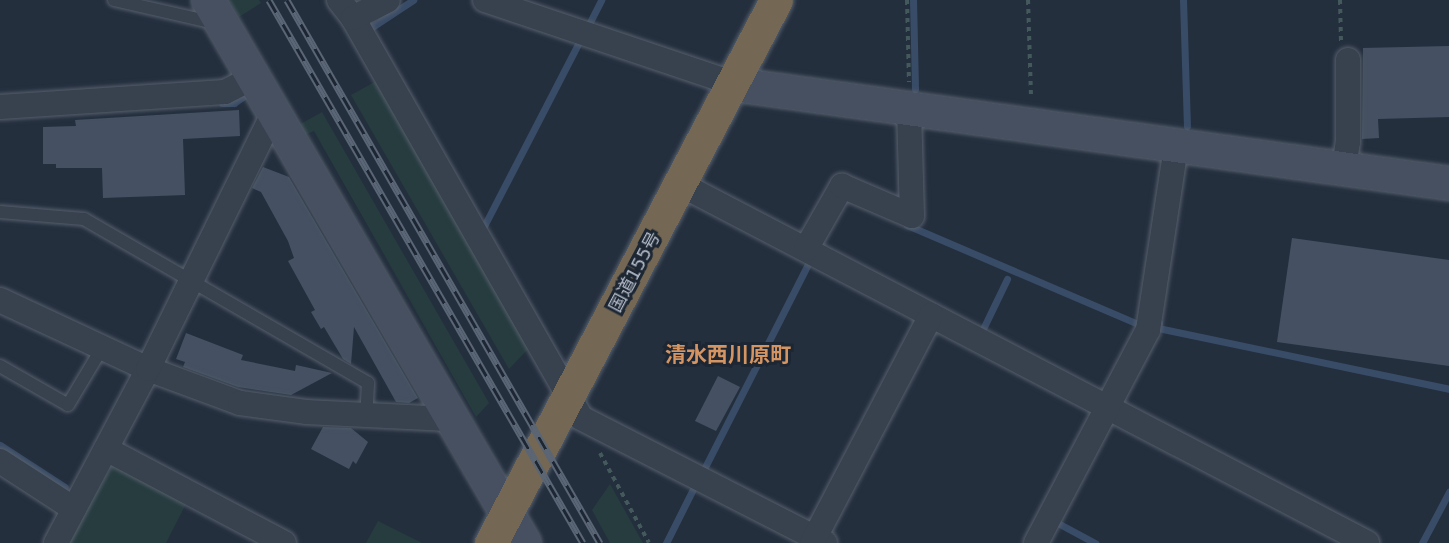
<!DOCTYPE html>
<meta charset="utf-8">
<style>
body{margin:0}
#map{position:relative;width:1449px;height:543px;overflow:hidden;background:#242f3e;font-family:"DejaVu Sans","Noto Sans JP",sans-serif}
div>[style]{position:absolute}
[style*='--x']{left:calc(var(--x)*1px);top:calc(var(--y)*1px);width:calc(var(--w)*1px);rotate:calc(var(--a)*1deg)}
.green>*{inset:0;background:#263c3f}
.stream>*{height:7px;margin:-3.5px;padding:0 3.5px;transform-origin:3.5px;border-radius:3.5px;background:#394c67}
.building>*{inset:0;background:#455162}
.path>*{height:4px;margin-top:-2px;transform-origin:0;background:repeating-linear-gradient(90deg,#44595c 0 4.5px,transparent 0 9px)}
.roads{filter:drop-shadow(0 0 2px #565f6c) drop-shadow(0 0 2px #565f6c)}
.lane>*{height:12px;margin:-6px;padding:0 6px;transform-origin:6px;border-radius:6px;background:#38414e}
.street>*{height:24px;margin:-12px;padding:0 12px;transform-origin:12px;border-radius:12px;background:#38414e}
.secondary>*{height:33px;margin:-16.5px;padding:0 16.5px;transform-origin:16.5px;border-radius:16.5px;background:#465061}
.highway>*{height:33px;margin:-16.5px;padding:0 16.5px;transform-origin:16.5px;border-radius:16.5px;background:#746855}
.rail>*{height:7px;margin-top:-3.5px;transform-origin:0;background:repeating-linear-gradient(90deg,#1d2633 0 14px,#5a6575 0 28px);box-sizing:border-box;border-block:2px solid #5a6575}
span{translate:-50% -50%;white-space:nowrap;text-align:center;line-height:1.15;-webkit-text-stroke:6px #1d2633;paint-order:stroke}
.street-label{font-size:18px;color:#b4bcc9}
.quarter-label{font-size:21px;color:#d59563;font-weight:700}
</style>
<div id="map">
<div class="green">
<div style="clip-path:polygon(229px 0,259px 0,261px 3px,239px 17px)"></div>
<div style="clip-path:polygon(380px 79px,531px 346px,509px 369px,351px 95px)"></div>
<div style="clip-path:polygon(322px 112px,489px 403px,476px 417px,314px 131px,303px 136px,297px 126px)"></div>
<div style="clip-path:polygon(115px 461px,188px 500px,166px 543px,66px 543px)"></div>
<div style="clip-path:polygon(610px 484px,643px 543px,610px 543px,592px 510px)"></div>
<div style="clip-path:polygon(378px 521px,422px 543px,366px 543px)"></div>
</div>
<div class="stream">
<div style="--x:913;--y:0;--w:89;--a:88.7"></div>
<div style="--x:1183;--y:0;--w:126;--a:88.2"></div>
<div style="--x:589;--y:24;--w:27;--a:-63"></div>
<div style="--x:369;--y:29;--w:53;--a:-33.4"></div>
<div style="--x:222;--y:103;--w:12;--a:0"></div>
<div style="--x:234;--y:103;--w:16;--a:-35"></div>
<div style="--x:907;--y:225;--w:251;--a:23.2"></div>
<div style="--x:482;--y:230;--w:212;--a:-62.7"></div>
<div style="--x:1159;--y:323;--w:5;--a:101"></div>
<div style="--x:1158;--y:328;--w:297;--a:11.8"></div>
<div style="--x:981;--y:333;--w:60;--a:-64.3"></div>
<div style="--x:0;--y:445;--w:77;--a:32.9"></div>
<div style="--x:698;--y:468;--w:6;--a:31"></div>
<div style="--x:703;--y:471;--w:237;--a:-63.1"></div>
<div style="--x:1054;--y:521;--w:47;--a:28.2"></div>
<div style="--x:666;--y:543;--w:65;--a:-63.4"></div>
<div style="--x:1422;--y:543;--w:58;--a:-62.1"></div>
</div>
<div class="building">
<div style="clip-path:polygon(1449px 46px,1449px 117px,1378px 119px,1379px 138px,1362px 139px,1363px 48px)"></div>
<div style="clip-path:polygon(239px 110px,240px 136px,183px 139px,185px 195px,103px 198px,102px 168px,56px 168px,56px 164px,43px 164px,43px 127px,76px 126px,75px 120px)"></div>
<div style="clip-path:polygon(263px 167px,289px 177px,418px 398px,409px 403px,396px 402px,354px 327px,351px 364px,343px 359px,324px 327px,321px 329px,311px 312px,315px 310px,288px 261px,294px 258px,288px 241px,261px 192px,252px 188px)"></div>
<div style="clip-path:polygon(1292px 238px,1449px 260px,1449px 366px,1277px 342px)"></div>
<div style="clip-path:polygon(186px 333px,243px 355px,241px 360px,295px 371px,296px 365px,332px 373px,291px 395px,238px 387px,183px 367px,185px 362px,176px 359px)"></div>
<div style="clip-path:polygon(718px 376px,740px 387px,716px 431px,695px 421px)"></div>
<div style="clip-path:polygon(323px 427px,351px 428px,368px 442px,356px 464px,353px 461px,349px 469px,311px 449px)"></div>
</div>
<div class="path">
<div style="--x:907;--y:0;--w:82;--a:88.6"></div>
<div style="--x:1028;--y:0;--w:98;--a:88.2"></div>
<div style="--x:1340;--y:0;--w:41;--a:88.6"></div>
<div style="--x:600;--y:453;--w:102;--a:61.4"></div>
</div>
<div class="roads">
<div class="lane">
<div style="--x:114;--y:0;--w:104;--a:12.8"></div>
<div style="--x:0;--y:212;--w:84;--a:4.8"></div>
<div style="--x:84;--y:219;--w:328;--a:30"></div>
<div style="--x:368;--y:383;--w:33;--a:93"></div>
<div style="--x:0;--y:366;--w:78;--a:29.8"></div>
<div style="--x:68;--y:405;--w:66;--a:-59.2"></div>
</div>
<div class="street">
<div style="--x:339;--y:0;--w:23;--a:52"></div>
<div style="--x:353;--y:18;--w:460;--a:60.3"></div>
<div style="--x:581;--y:418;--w:274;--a:27.1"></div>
<div style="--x:485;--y:0;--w:263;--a:18.6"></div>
<div style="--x:353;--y:18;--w:39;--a:-27"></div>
<div style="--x:0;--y:107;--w:225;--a:-3.8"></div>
<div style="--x:225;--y:92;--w:30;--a:-27"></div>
<div style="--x:1344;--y:169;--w:27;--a:-82"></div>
<div style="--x:1348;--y:142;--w:82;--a:-90"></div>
<div style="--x:682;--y:185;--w:773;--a:27.59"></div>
<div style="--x:806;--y:249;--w:73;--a:-60.3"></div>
<div style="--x:842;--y:186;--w:76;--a:23.2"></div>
<div style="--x:912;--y:216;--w:107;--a:-91.6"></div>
<div style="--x:0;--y:300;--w:163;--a:25"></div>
<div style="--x:148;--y:369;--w:98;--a:20.3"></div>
<div style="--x:240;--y:403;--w:68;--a:7.7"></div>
<div style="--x:307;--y:412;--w:145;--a:2.8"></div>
<div style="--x:106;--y:449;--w:201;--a:27.8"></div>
<div style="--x:0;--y:461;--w:88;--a:33"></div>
<div style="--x:56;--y:543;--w:197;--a:-62.1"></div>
<div style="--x:148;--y:369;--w:284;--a:-63.9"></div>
<div style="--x:812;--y:543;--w:257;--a:-62.4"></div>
<div style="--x:1036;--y:543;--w:241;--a:-62.3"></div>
<div style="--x:1148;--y:330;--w:186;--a:-81.3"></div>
</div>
<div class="secondary">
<div style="--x:208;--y:0;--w:628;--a:59.8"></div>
<div style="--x:734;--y:84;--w:722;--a:7.88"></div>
</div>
<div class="highway">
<div style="--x:491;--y:543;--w:613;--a:-62.31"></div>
</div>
</div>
<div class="rail">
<div style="--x:269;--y:0;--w:627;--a:59.96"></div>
<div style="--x:287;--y:0;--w:627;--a:60.04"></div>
</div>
<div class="street-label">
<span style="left:635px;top:272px;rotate:-62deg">国道155号</span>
</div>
<div class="quarter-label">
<span style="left:728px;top:355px">清水西川原町</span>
</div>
</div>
